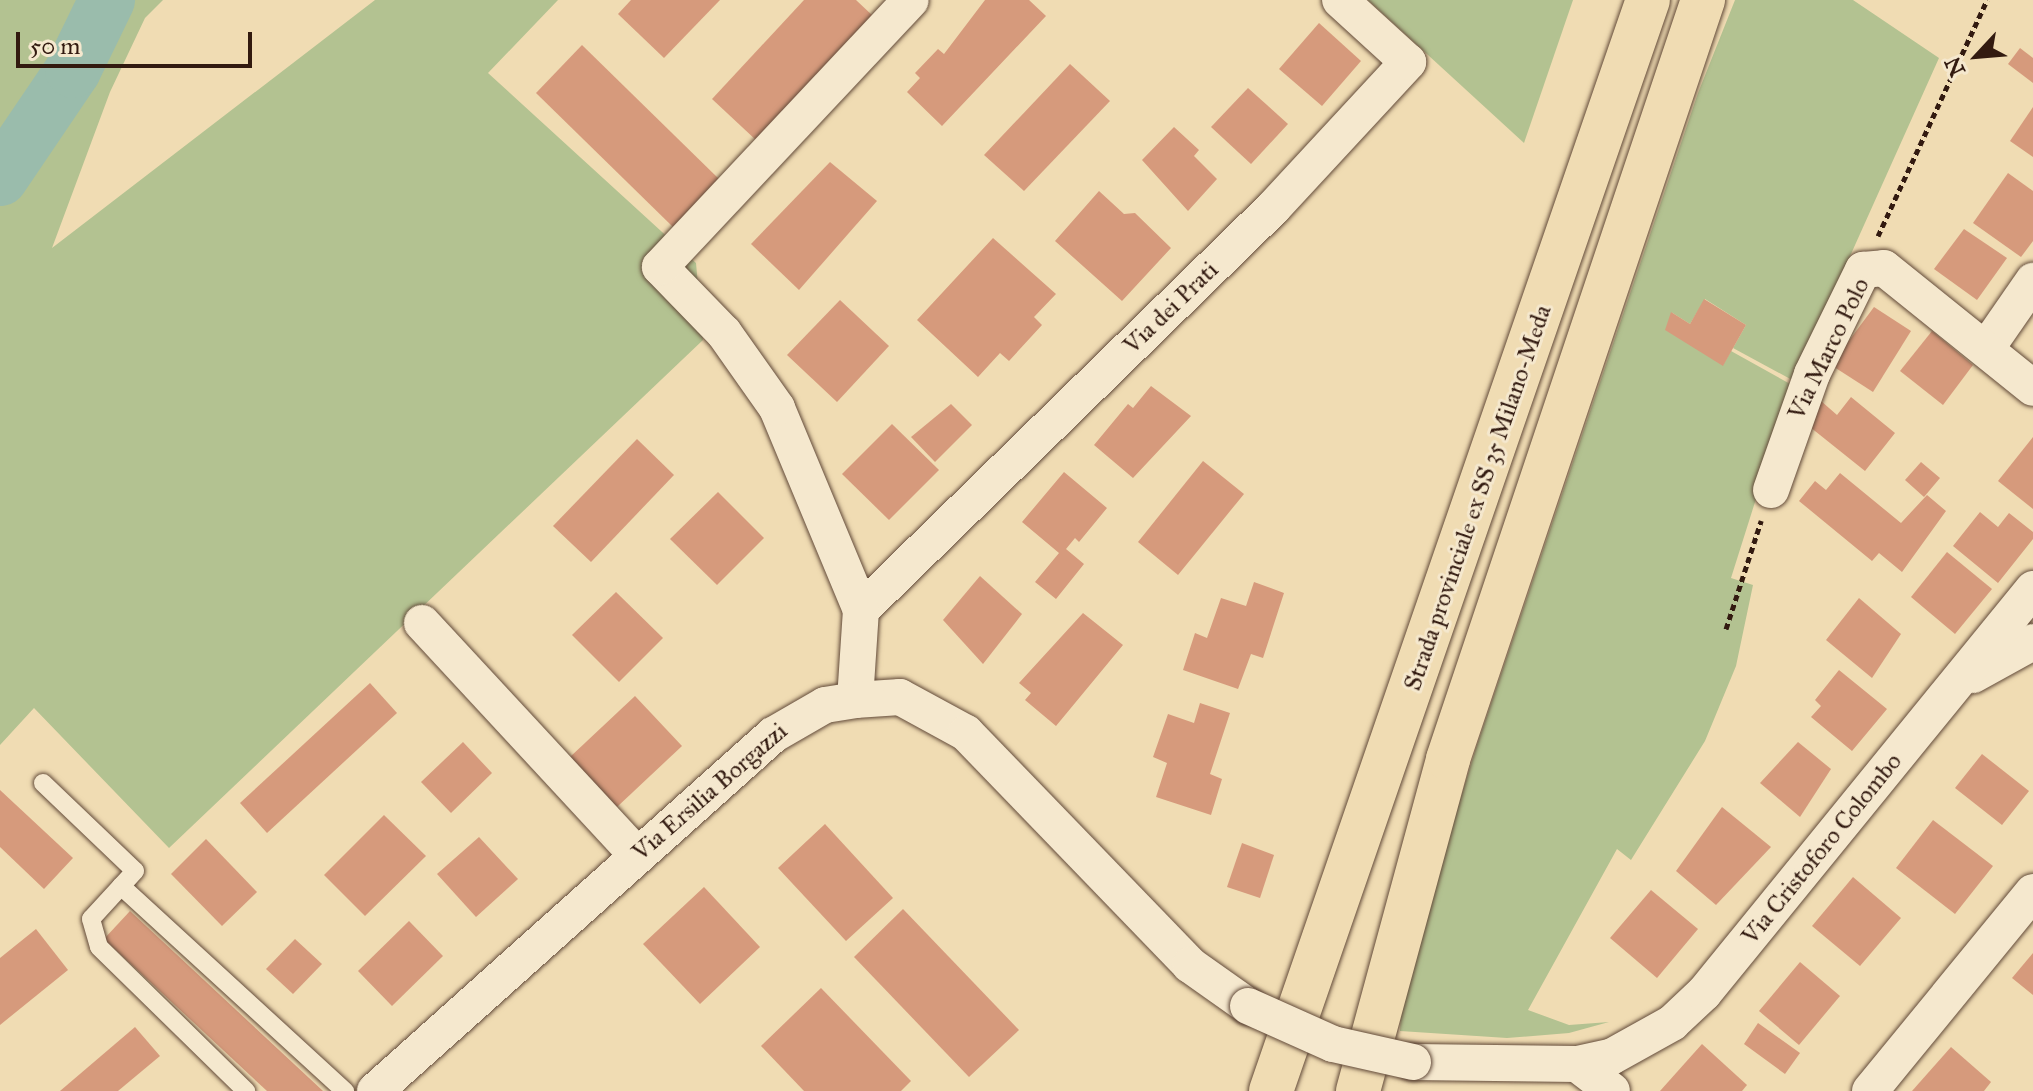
<!DOCTYPE html>
<style>
body{margin:0}
#map{position:relative;width:2033px;height:1091px;overflow:hidden;background:#f0dcb3;font-family:"IM FELL Great Primer",serif}
div>[style]{position:absolute}
[style*='--x']{left:calc(var(--x)*1px);top:calc(var(--y)*1px);width:calc(var(--w)*1px);rotate:calc(var(--a)*1deg)}
.green>*{inset:0;background:#b3c291}
.river>*{height:56px;margin:-28px;padding:0 28px;transform-origin:28px;border-radius:28px;background:#9abcac}
.building>*{inset:0;background:#d69a7c}
.path>*{height:5px;margin-top:-2.5px;transform-origin:0;background:repeating-linear-gradient(90deg,#321a10 0 6px,transparent 0 10px)}
.roads{filter:drop-shadow(0 0 2px #624a39) drop-shadow(0 0 2px #624a39)}
.service>*{height:18px;margin:-9px;padding:0 9px;transform-origin:9px;border-radius:9px;background:#f5e8ce}
.minor>*{height:36px;margin:-18px;padding:0 18px;transform-origin:18px;border-radius:18px;background:#f5e8ce}
.trunk>*{height:44px;margin:-22px;padding:0 22px;transform-origin:22px;border-radius:22px;background:#f0dcb3}
.bridges{filter:drop-shadow(0 0 2px #624a39) drop-shadow(0 0 2px #624a39)}
.minor-bridge>*{height:36px;margin:-18px;padding:0 18px;transform-origin:18px;border-radius:18px;background:#f5e8ce}
span{translate:-50% -50%;white-space:nowrap;text-align:center;line-height:1.15;-webkit-text-stroke:6px #f5e8ce;paint-order:stroke}
.street-label{font-size:24px;color:#321a10}
.north{position:absolute;left:1937px;top:16px;width:80px;height:80px;-webkit-text-stroke:6px #f5e8ce;paint-order:stroke;rotate:244deg;font-size:22px;font-weight:700;line-height:32px;text-align:center;color:#321a10}
.north::after{content:'';display:block;margin:auto;width:28px;height:36px;background:#321a10;clip-path:polygon(50% 0,100% 100%,50% 72%,0 100%)}
.scale{position:absolute;left:16px;top:32px;width:236px;height:36px;box-sizing:border-box;border:4px solid #321a10;border-top:0;padding-left:10px;font-size:24px;line-height:28px;white-space:nowrap;color:#321a10;-webkit-text-stroke:6px #f5e8ce;paint-order:stroke}
</style>
<div id="map">
<div class="green">
<div style="clip-path:polygon(0 0,163px 0,145px 18px,110px 92px,52px 248px,375px 0,558px 0,488px 73px,696px 263px,703px 340px,169px 848px,34px 708px,0 745px)"></div>
<div style="clip-path:polygon(1368px 0,1573px 0,1524px 143px)"></div>
<div style="clip-path:polygon(1735px 0,1853px 0,1939px 58px,1794px 381px,1733px 348px,1746px 325px,1705px 299px,1690px 324px,1671px 312px,1723px 365px,1731px 351px,1792px 385px,1731px 578px,1753px 585px,1736px 666px,1705px 741px,1631px 860px,1617px 849px,1528px 1010px,1569px 1025px,1609px 1022px,1569px 1033px,1507px 1038px,1400px 1031px,1402px 988px,1476px 748px,1698px 93px)"></div>
</div>
<div class="river">
<div style="--x:0;--y:178;--w:130;--a:-55.9"></div>
<div style="--x:73;--y:70;--w:78;--a:-64.1"></div>
</div>
<div class="building">
<div style="clip-path:polygon(631px 0,720px 0,664px 58px,618px 14px)"></div>
<div style="clip-path:polygon(804px 0,856px 0,873px 16px,757px 141px,712px 99px)"></div>
<div style="clip-path:polygon(985px 0,1029px 0,1046px 16px,942px 126px,907px 92px,920px 78px,915px 73px,938px 49px,944px 54px)"></div>
<div style="clip-path:polygon(1319px 23px,1361px 61px,1322px 106px,1279px 69px)"></div>
<div style="clip-path:polygon(582px 45px,719px 179px,673px 227px,536px 93px)"></div>
<div style="clip-path:polygon(2020px 48px,2033px 58px,2033px 83px,2008px 64px)"></div>
<div style="clip-path:polygon(1070px 64px,1110px 101px,1024px 191px,984px 155px)"></div>
<div style="clip-path:polygon(1248px 88px,1288px 124px,1251px 164px,1211px 127px)"></div>
<div style="clip-path:polygon(2033px 107px,2033px 157px,2010px 141px)"></div>
<div style="clip-path:polygon(1174px 127px,1199px 150px,1194px 156px,1217px 179px,1188px 211px,1142px 160px)"></div>
<div style="clip-path:polygon(830px 162px,877px 201px,799px 290px,751px 244px)"></div>
<div style="clip-path:polygon(2008px 173px,2033px 191px,2033px 241px,2021px 257px,1973px 223px)"></div>
<div style="clip-path:polygon(1099px 191px,1124px 214px,1135px 213px,1171px 248px,1122px 301px,1055px 241px)"></div>
<div style="clip-path:polygon(1964px 229px,2007px 258px,1977px 300px,1934px 269px)"></div>
<div style="clip-path:polygon(993px 238px,1056px 294px,1034px 317px,1042px 325px,1009px 361px,1000px 353px,978px 377px,917px 320px)"></div>
<div style="clip-path:polygon(1704px 299px,1746px 325px,1723px 366px,1665px 330px,1671px 312px,1690px 324px)"></div>
<div style="clip-path:polygon(840px 300px,889px 346px,837px 402px,787px 355px)"></div>
<div style="clip-path:polygon(1874px 307px,1911px 331px,1873px 392px,1831px 365px)"></div>
<div style="clip-path:polygon(1932px 331px,1973px 365px,1943px 405px,1900px 371px)"></div>
<div style="clip-path:polygon(1151px 386px,1191px 416px,1133px 478px,1094px 445px,1128px 404px,1133px 408px)"></div>
<div style="clip-path:polygon(1851px 397px,1895px 433px,1865px 471px,1805px 423px,1821px 401px,1837px 415px)"></div>
<div style="clip-path:polygon(951px 404px,972px 425px,935px 462px,911px 437px)"></div>
<div style="clip-path:polygon(892px 424px,939px 470px,889px 520px,842px 474px)"></div>
<div style="clip-path:polygon(2033px 437px,2033px 509px,1998px 481px)"></div>
<div style="clip-path:polygon(637px 439px,674px 475px,591px 562px,553px 526px)"></div>
<div style="clip-path:polygon(1203px 461px,1244px 494px,1178px 575px,1138px 542px)"></div>
<div style="clip-path:polygon(1921px 462px,1940px 478px,1924px 497px,1905px 480px)"></div>
<div style="clip-path:polygon(1064px 472px,1107px 508px,1079px 542px,1075px 538px,1066px 549px,1084px 564px,1056px 599px,1035px 582px,1059px 553px,1022px 522px)"></div>
<div style="clip-path:polygon(1840px 473px,1901px 523px,1927px 495px,1946px 511px,1902px 572px,1879px 553px,1872px 561px,1799px 501px,1815px 481px,1826px 490px)"></div>
<div style="clip-path:polygon(718px 492px,764px 538px,717px 585px,670px 539px)"></div>
<div style="clip-path:polygon(1980px 512px,1998px 527px,2009px 513px,2033px 532px,2033px 539px,1998px 583px,1953px 546px)"></div>
<div style="clip-path:polygon(1947px 552px,1992px 589px,1955px 634px,1911px 597px)"></div>
<div style="clip-path:polygon(980px 576px,1022px 614px,983px 664px,943px 620px)"></div>
<div style="clip-path:polygon(1254px 582px,1284px 593px,1263px 658px,1251px 654px,1238px 689px,1183px 670px,1195px 633px,1207px 638px,1221px 598px,1246px 606px)"></div>
<div style="clip-path:polygon(616px 592px,663px 638px,619px 682px,572px 635px)"></div>
<div style="clip-path:polygon(1859px 598px,1901px 634px,1872px 678px,1826px 640px)"></div>
<div style="clip-path:polygon(1083px 613px,1123px 645px,1056px 726px,1025px 700px,1031px 693px,1019px 683px)"></div>
<div style="clip-path:polygon(1839px 670px,1887px 709px,1852px 751px,1811px 717px,1821px 706px,1815px 700px)"></div>
<div style="clip-path:polygon(370px 683px,397px 713px,267px 833px,240px 803px)"></div>
<div style="clip-path:polygon(635px 696px,682px 746px,617px 807px,570px 757px)"></div>
<div style="clip-path:polygon(1200px 703px,1230px 713px,1210px 774px,1222px 779px,1211px 815px,1156px 797px,1167px 763px,1153px 757px,1168px 714px,1194px 723px)"></div>
<div style="clip-path:polygon(463px 742px,492px 773px,451px 813px,421px 782px)"></div>
<div style="clip-path:polygon(1798px 742px,1831px 769px,1800px 817px,1760px 783px)"></div>
<div style="clip-path:polygon(1982px 754px,2029px 791px,2002px 825px,1955px 788px)"></div>
<div style="clip-path:polygon(0 790px,73px 858px,44px 889px,0 847px)"></div>
<div style="clip-path:polygon(1722px 807px,1771px 847px,1716px 905px,1676px 871px)"></div>
<div style="clip-path:polygon(384px 815px,426px 856px,365px 916px,324px 875px)"></div>
<div style="clip-path:polygon(1933px 820px,1993px 866px,1955px 914px,1896px 868px)"></div>
<div style="clip-path:polygon(825px 824px,893px 898px,846px 941px,778px 868px)"></div>
<div style="clip-path:polygon(479px 837px,518px 879px,476px 917px,437px 874px)"></div>
<div style="clip-path:polygon(206px 839px,257px 892px,222px 926px,171px 874px)"></div>
<div style="clip-path:polygon(1242px 843px,1274px 855px,1260px 898px,1227px 887px)"></div>
<div style="clip-path:polygon(1853px 877px,1901px 918px,1860px 966px,1812px 926px)"></div>
<div style="clip-path:polygon(704px 887px,760px 947px,700px 1004px,643px 944px)"></div>
<div style="clip-path:polygon(1651px 890px,1698px 929px,1657px 978px,1610px 938px)"></div>
<div style="clip-path:polygon(903px 909px,1019px 1030px,969px 1077px,854px 957px)"></div>
<div style="clip-path:polygon(130px 911px,323px 1091px,267px 1091px,104px 939px)"></div>
<div style="clip-path:polygon(409px 921px,443px 956px,392px 1006px,358px 971px)"></div>
<div style="clip-path:polygon(36px 929px,68px 970px,0 1025px,0 958px)"></div>
<div style="clip-path:polygon(295px 939px,322px 964px,293px 994px,266px 969px)"></div>
<div style="clip-path:polygon(2033px 953px,2033px 995px,2012px 978px)"></div>
<div style="clip-path:polygon(1800px 962px,1840px 996px,1799px 1045px,1759px 1011px)"></div>
<div style="clip-path:polygon(821px 988px,911px 1081px,901px 1091px,804px 1091px,761px 1046px)"></div>
<div style="clip-path:polygon(1758px 1023px,1800px 1053px,1785px 1074px,1744px 1044px)"></div>
<div style="clip-path:polygon(135px 1027px,160px 1056px,118px 1091px,60px 1091px)"></div>
<div style="clip-path:polygon(1702px 1044px,1747px 1085px,1742px 1091px,1660px 1091px)"></div>
<div style="clip-path:polygon(1951px 1047px,1991px 1082px,1984px 1091px,1912px 1091px)"></div>
</div>
<div class="path">
<div style="--x:1878;--y:236;--w:260;--a:-65.2"></div>
<div style="--x:1726;--y:629;--w:114;--a:-72"></div>
</div>
<div class="roads">
<div class="service">
<div style="--x:43;--y:783;--w:127;--a:43.7"></div>
<div style="--x:135;--y:871;--w:65;--a:132.5"></div>
<div style="--x:91;--y:919;--w:29;--a:74"></div>
<div style="--x:99;--y:947;--w:206;--a:44.4"></div>
<div style="--x:121;--y:886;--w:304;--a:42.5"></div>
</div>
<div class="minor">
<div style="--x:1986;--y:349;--w:83;--a:-55.3"></div>
<div style="--x:1771;--y:490;--w:123;--a:-70.5"></div>
<div style="--x:1812;--y:374;--w:116;--a:-63.9"></div>
<div style="--x:1863;--y:270;--w:21;--a:-5"></div>
<div style="--x:1884;--y:268;--w:191;--a:38.8"></div>
<div style="--x:861;--y:610;--w:576;--a:-44.3"></div>
<div style="--x:1273;--y:208;--w:199;--a:-47.2"></div>
<div style="--x:1408;--y:62;--w:92;--a:-137.6"></div>
<div style="--x:422;--y:623;--w:316;--a:47.2"></div>
<div style="--x:1973;--y:675;--w:68;--a:-28.8"></div>
<div style="--x:855;--y:700;--w:90;--a:-86.2"></div>
<div style="--x:861;--y:610;--w:219;--a:-112.6"></div>
<div style="--x:777;--y:408;--w:92;--a:-125.2"></div>
<div style="--x:724;--y:333;--w:92;--a:-134.1"></div>
<div style="--x:660;--y:267;--w:366;--a:-46.8"></div>
<div style="--x:1413;--y:1062;--w:164;--a:0.7"></div>
<div style="--x:1577;--y:1064;--w:35;--a:-12"></div>
<div style="--x:1611;--y:1057;--w:70;--a:-29.1"></div>
<div style="--x:1672;--y:1023;--w:44;--a:-43.2"></div>
<div style="--x:1704;--y:993;--w:521;--a:-50.84"></div>
<div style="--x:1577;--y:1064;--w:44;--a:37.6"></div>
<div style="--x:375;--y:1091;--w:534;--a:-41.81"></div>
<div style="--x:773;--y:735;--w:60;--a:-30"></div>
<div style="--x:825;--y:705;--w:30;--a:-9"></div>
<div style="--x:855;--y:700;--w:45;--a:-3.8"></div>
<div style="--x:900;--y:697;--w:75;--a:28.6"></div>
<div style="--x:966;--y:733;--w:322;--a:46"></div>
<div style="--x:1190;--y:965;--w:71;--a:35.3"></div>
<div style="--x:1870;--y:1091;--w:257;--a:-50.7"></div>
</div>
<div class="trunk">
<div style="--x:1271;--y:1091;--w:1154;--a:-70.94"></div>
<div style="--x:1358;--y:1091;--w:344;--a:-74.8"></div>
<div style="--x:1448;--y:759;--w:801;--a:-71.43"></div>
</div>
</div>
<div class="bridges">
<div class="minor-bridge">
<div style="--x:1248;--y:1006;--w:93;--a:24.1"></div>
<div style="--x:1333;--y:1044;--w:82;--a:12.7"></div>
</div>
</div>
<div class="street-label">
<span style="left:1171px;top:308px;rotate:-44deg">Via dei Prati</span>
<span style="left:1829px;top:349px;rotate:-64deg">Via Marco Polo</span>
<span style="left:1478px;top:498px;rotate:-71deg">Strada provinciale ex SS 35 Milano-Meda</span>
<span style="left:710px;top:792px;rotate:-41deg">Via Ersilia Borgazzi</span>
<span style="left:1822px;top:849px;rotate:-51deg">Via Cristoforo Colombo</span>
</div>
<div class="north">N</div>
<div class="scale">50 m</div>
</div>
